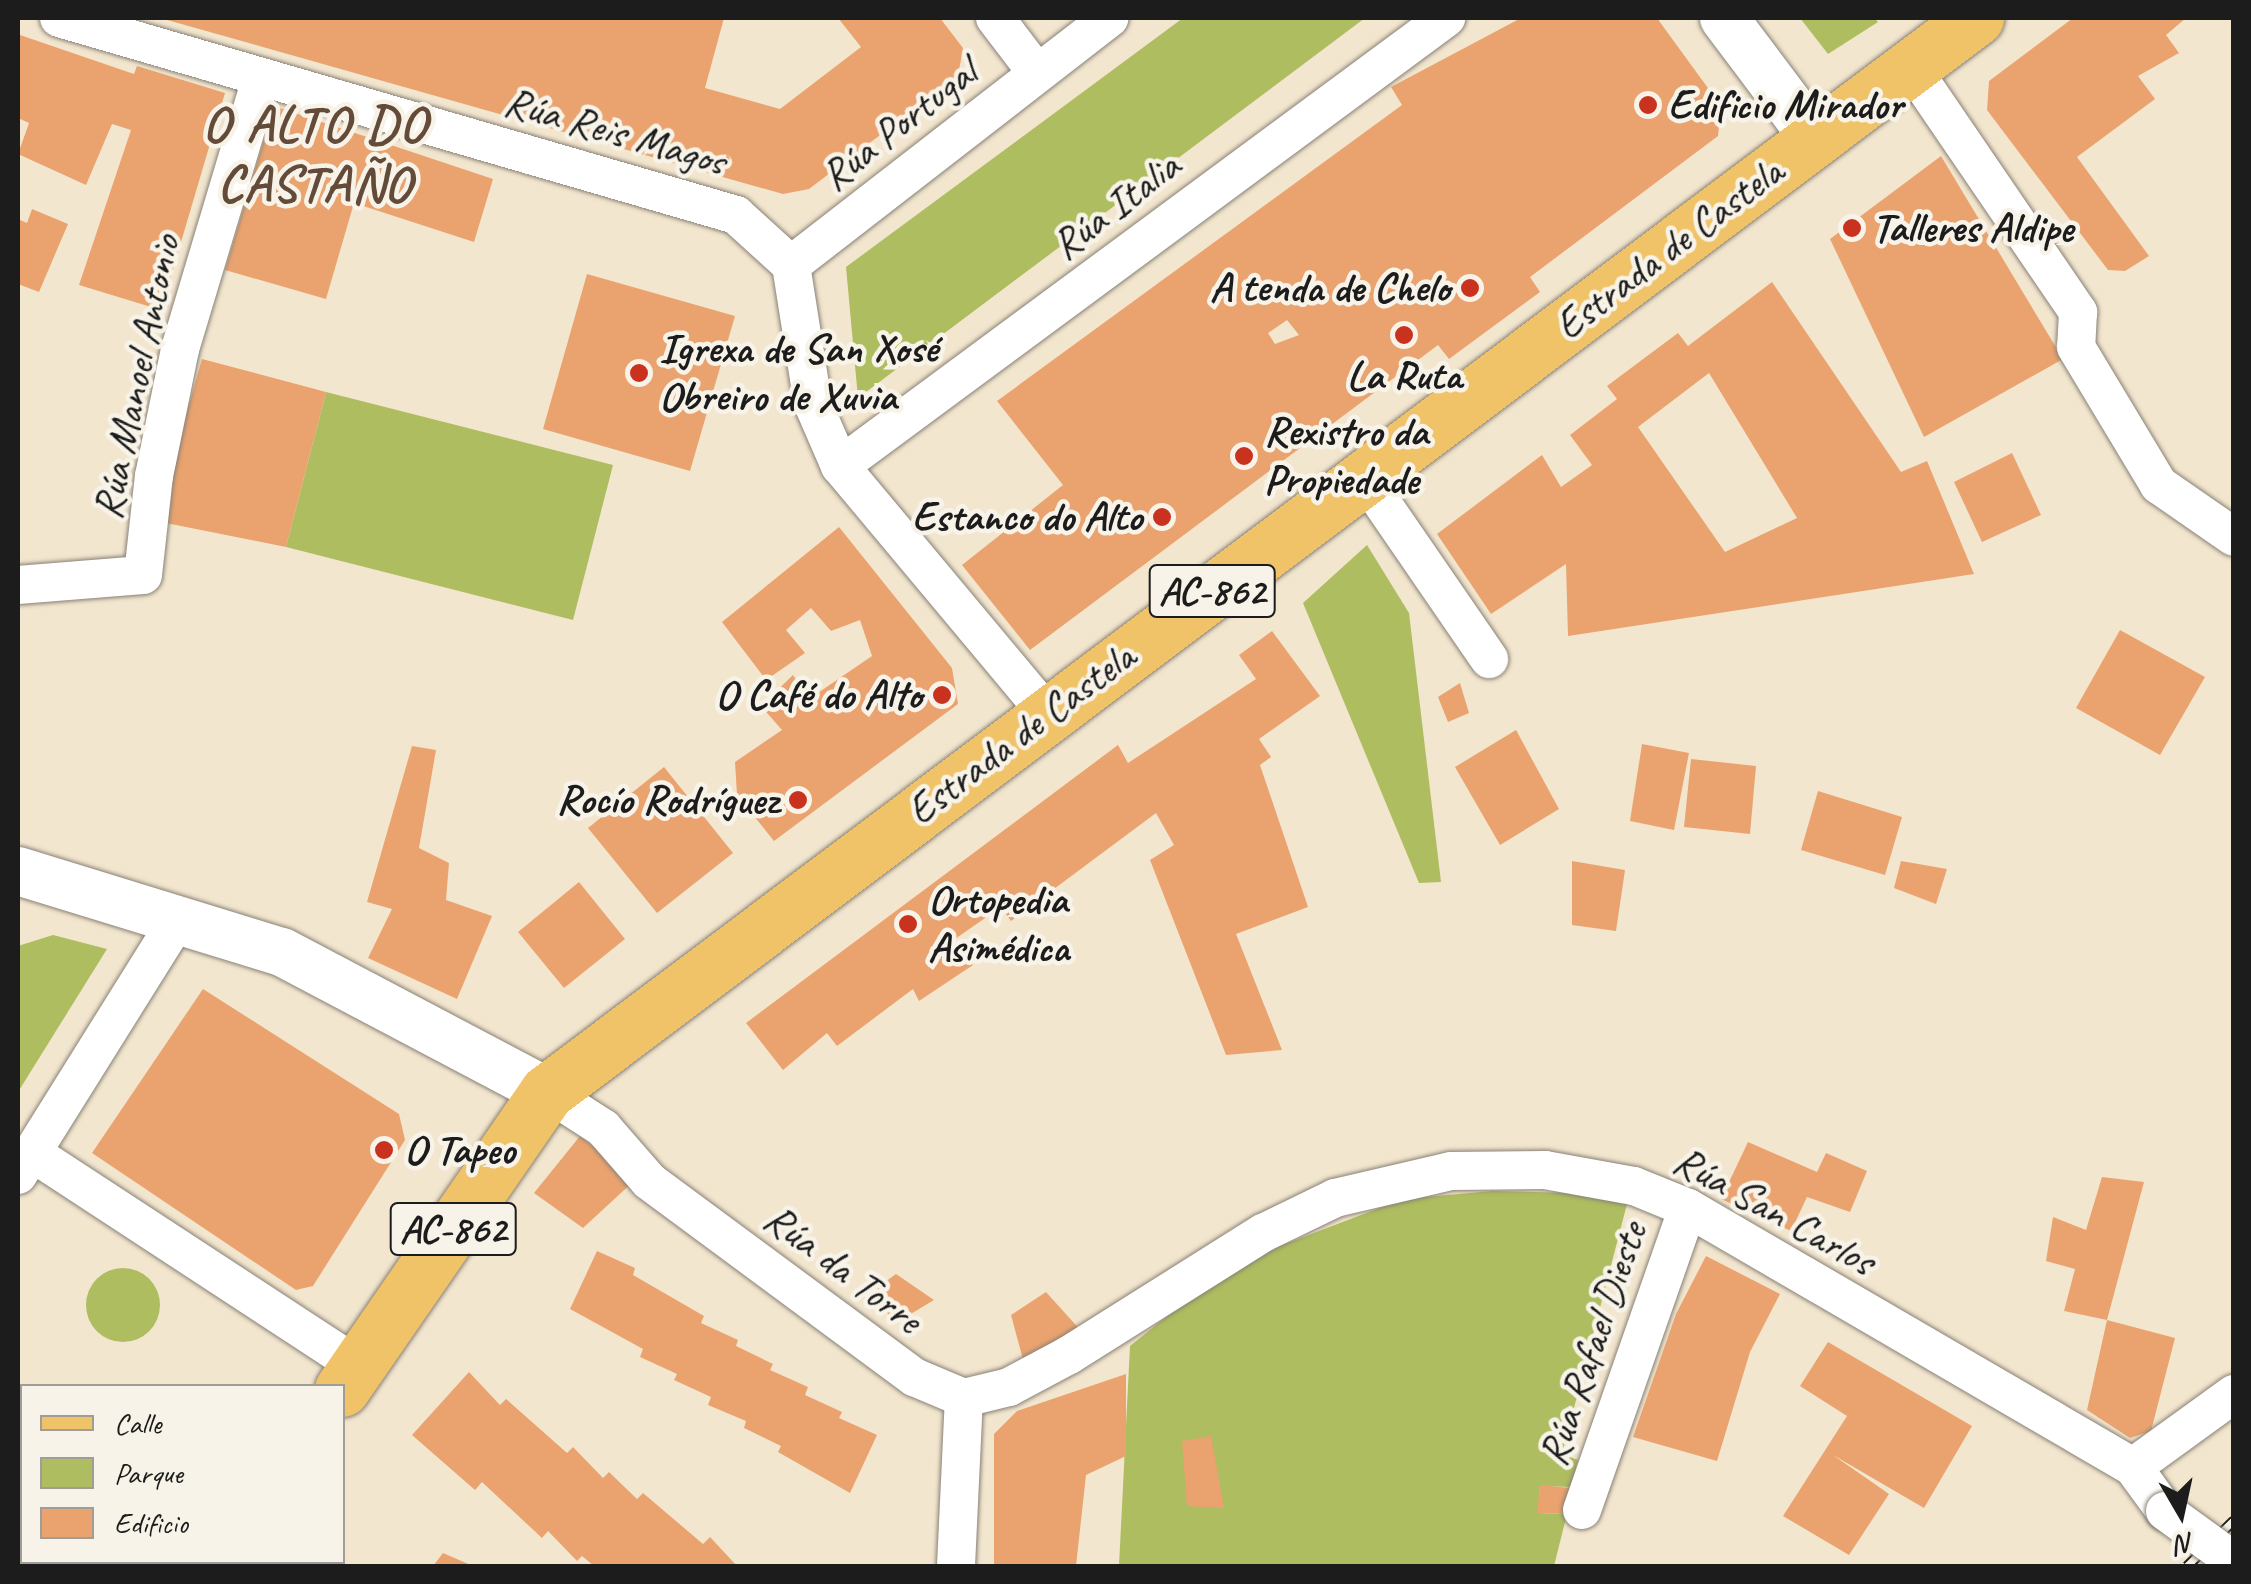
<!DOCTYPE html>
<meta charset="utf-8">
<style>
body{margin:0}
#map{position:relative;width:2251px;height:1584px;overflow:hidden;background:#f3e6cf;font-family:Caveat,sans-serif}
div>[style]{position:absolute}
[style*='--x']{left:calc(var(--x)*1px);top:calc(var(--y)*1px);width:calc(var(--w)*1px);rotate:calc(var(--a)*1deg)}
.green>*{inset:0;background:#aebd5f}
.round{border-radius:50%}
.building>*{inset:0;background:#eaa36f}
.roads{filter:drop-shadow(0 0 2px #888176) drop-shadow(0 0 2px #888176)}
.minor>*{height:38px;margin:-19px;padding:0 19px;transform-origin:19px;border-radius:19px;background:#fff}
.tertiary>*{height:48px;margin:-24px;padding:0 24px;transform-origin:24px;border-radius:24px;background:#fff}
.primary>*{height:55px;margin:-27.5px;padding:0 27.5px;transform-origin:27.5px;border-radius:27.5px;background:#f1c369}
.rail>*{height:11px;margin-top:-5.5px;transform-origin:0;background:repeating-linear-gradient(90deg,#f7f3e8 0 22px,#1c1c1c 0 44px);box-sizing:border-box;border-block:2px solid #1c1c1c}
.bridges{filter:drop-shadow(0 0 2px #888176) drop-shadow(0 0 2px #888176)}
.minor-bridge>*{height:38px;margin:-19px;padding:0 19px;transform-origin:19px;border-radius:19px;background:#fff}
.dots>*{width:28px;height:28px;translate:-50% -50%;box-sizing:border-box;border:5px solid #f7f3e8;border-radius:50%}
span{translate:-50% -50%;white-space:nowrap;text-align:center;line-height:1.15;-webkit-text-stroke:9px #f7f3e8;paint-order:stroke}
.shield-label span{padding:2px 8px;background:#f7f3e8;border:2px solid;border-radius:8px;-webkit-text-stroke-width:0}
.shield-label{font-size:40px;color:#1c1c1c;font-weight:700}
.poi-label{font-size:42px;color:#1c1c1c;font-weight:700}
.left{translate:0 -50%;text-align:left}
.right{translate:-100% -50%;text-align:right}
.street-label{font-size:42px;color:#1c1c1c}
.district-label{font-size:52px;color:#644b39;font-weight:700;letter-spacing:2.5px}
.frame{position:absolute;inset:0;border:20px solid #1c1c1c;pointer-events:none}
.legend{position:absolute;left:20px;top:1384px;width:325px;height:180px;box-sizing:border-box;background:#f7f3e8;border:2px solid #9f9d96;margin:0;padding:12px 18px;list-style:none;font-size:30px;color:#1c1c1c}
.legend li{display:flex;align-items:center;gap:20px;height:50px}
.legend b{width:50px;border:2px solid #9f9d96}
.north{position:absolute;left:2131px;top:1464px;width:100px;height:100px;-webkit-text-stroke:8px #f7f3e8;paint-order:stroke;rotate:171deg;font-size:28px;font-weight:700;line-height:40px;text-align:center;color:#1c1c1c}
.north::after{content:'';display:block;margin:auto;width:35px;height:45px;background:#1c1c1c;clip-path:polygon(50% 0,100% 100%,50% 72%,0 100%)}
</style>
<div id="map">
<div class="green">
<div style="clip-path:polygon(1183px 18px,1365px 18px,858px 398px,846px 267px)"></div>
<div style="clip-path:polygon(1800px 18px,1874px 18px,1878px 22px,1828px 54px)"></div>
<div style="clip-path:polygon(326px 392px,613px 465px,573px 620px,286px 547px)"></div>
<div style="clip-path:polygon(1367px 545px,1409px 613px,1441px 882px,1419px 883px,1303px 603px)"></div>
<div style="clip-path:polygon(53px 935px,107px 949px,18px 1092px,18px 946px)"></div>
<div style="clip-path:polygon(1492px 1191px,1572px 1193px,1627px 1204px,1562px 1454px,1578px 1460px,1571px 1487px,1540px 1486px,1538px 1513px,1567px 1514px,1554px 1566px,1119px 1566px,1130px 1346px,1191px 1297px,1267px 1251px,1403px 1199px)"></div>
<div class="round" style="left:86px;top:1268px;width:74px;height:74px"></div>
</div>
<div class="building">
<div style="clip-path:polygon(160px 18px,724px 18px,705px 88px,780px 109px,861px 47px,838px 18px,940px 18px,963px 48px,958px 76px,809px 189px,783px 194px)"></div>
<div style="clip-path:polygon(evenodd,1521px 18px,1657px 18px,1721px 106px,1718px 136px,1530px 277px,1540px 292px,1449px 359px,1438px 345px,1030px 650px,962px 565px,1063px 485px,997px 401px,1402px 105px,1391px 87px,1521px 18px,1287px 320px,1299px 335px,1275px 344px,1268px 333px,1287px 320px)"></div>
<div style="clip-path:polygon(2073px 18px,2186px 18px,2166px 35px,2179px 53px,2138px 76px,2155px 99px,2077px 157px,2149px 256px,2125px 271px,2108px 270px,1987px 110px,1989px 81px)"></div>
<div style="clip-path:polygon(20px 35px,134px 74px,137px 66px,225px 93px,161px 310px,79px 285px,131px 130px,112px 124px,86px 185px,18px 154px,29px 123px,18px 118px)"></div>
<div style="clip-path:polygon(274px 106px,493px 179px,474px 242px,354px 203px,326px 299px,225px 270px)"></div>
<div style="clip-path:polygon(1941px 156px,2063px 359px,1924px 437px,1830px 239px)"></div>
<div style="clip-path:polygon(32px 209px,68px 224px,39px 292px,18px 284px,18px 219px,27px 223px)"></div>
<div style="clip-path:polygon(587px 274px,735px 316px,690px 471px,543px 429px)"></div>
<div style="clip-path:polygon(evenodd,1772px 282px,1901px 472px,1927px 461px,1974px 574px,1568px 636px,1566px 564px,1491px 614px,1437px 534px,1542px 455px,1561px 487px,1592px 465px,1570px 435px,1617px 399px,1607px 386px,1678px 333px,1688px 346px,1772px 282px,1709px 373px,1797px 518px,1725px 552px,1638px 427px,1709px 373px)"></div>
<div style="clip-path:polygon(202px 359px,326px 392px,286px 547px,156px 521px)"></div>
<div style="clip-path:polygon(2012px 453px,2041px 515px,1982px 542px,1954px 482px)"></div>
<div style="clip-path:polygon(839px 527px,952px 668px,958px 704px,774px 841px,737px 795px,735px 762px,782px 730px,761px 706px,793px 675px,809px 699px,872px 656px,860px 620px,831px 631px,811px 608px,786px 630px,805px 653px,766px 680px,722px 622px)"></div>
<div style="clip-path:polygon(2120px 630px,2205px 677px,2160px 755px,2076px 708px)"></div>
<div style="clip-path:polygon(1272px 631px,1320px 696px,1259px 739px,1271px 757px,1260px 765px,1308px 907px,1236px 934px,1282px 1050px,1226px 1055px,1150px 860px,1174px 845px,1156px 813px,1011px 921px,1001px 907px,955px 939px,973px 965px,919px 1001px,913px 989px,837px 1046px,827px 1033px,783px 1070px,746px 1023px,1118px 745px,1128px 763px,1256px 679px,1239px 655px)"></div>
<div style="clip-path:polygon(1460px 683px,1469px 713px,1448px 722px,1438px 697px)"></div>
<div style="clip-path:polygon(1516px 730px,1559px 809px,1500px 845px,1455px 767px)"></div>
<div style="clip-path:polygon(1642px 744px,1689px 753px,1674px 830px,1630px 821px)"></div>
<div style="clip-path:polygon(412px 746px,436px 750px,419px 848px,449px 863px,446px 900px,492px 916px,457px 999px,368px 958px,392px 909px,367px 902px)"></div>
<div style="clip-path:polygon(1691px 759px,1756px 766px,1750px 834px,1684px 827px)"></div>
<div style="clip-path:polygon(664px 767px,733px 853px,657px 913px,588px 828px)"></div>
<div style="clip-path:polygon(1818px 791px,1902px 817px,1885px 875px,1801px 850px)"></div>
<div style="clip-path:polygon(1572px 861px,1625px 870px,1616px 931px,1572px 925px)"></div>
<div style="clip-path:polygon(1901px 861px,1947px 869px,1936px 904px,1894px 888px)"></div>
<div style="clip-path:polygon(579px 882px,625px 939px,564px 988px,518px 932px)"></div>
<div style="clip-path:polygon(203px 989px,399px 1114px,405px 1140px,313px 1286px,296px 1290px,92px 1153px)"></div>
<div style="clip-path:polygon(580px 1136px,635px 1180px,583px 1228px,534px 1193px)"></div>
<div style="clip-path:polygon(1748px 1142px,1817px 1172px,1826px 1153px,1867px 1171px,1850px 1212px,1807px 1197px,1791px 1231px,1721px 1199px)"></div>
<div style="clip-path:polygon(2102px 1177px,2144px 1182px,2107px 1320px,2175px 1338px,2151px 1431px,2130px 1438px,2087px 1410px,2107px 1320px,2064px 1311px,2075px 1269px,2046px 1261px,2053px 1217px,2086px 1230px)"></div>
<div style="clip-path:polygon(597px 1251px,635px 1268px,633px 1275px,704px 1316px,701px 1323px,738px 1340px,736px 1346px,773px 1364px,770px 1370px,808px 1387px,805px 1395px,842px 1412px,839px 1418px,877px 1435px,850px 1493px,778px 1452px,781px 1446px,744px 1428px,746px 1421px,708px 1405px,711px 1397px,674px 1380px,677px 1374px,640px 1357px,643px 1349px,570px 1309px)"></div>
<div style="clip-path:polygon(1706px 1256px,1780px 1294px,1750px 1352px,1717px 1461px,1633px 1437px,1676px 1314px)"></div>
<div style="clip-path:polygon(896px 1274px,934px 1300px,899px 1321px,863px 1298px)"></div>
<div style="clip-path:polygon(1046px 1292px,1083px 1333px,1025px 1367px,1011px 1315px)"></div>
<div style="clip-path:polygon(1828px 1342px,1972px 1426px,1924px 1508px,1833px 1455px,1889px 1494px,1849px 1555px,1783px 1516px,1847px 1416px,1800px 1386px)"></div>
<div style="clip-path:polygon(469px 1372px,500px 1405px,506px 1399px,567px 1453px,573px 1447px,603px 1478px,609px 1472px,637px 1499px,643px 1493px,703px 1544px,710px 1537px,737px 1566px,594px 1566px,582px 1556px,577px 1561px,548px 1531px,542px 1538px,482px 1482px,475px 1490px,412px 1435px)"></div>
<div style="clip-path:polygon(1126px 1374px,1126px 1456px,1086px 1475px,1076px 1566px,994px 1566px,994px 1434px,1017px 1411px)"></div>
<div style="clip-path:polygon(1211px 1436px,1224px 1508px,1187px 1506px,1182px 1441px)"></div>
<div style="clip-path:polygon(1540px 1485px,1571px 1488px,1567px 1514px,1537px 1513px)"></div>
<div style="clip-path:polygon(443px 1553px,473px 1566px,433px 1566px)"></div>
</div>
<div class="roads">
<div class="minor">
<div style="--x:59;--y:18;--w:705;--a:16.22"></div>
<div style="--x:736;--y:215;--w:74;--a:42.3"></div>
<div style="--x:791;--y:265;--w:141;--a:81"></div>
<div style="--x:813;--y:404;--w:68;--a:66.5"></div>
<div style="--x:840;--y:466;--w:323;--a:50.1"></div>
<div style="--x:995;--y:18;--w:69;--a:52.6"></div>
<div style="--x:1911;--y:67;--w:297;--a:55.7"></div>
<div style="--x:2078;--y:312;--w:35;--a:93"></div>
<div style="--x:2076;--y:347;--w:161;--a:59"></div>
<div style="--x:2159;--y:485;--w:91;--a:34.7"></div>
<div style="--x:791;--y:265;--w:403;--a:-37.8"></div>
<div style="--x:840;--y:466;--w:754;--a:-36.47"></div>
<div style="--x:1364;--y:477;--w:221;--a:55.5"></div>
<div style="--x:18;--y:585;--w:125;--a:-4.6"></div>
<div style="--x:143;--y:575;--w:100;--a:-83.7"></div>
<div style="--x:154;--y:476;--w:130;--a:-78.4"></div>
<div style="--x:180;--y:349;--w:282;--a:-73.3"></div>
<div style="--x:547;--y:1092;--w:67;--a:32.7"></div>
<div style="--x:603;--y:1128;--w:70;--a:49"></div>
<div style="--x:649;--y:1181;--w:330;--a:36.5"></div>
<div style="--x:914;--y:1377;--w:54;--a:22.8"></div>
<div style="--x:34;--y:1154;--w:387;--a:33.2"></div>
<div style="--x:18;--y:1175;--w:305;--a:-58"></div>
<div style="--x:964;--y:1398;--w:46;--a:-13.7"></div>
<div style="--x:1009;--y:1387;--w:68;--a:-28.1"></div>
<div style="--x:1069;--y:1355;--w:229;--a:-32.2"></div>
<div style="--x:1263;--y:1233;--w:80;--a:-25.9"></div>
<div style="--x:1335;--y:1198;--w:119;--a:-13.1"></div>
<div style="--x:1451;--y:1171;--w:94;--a:-0.6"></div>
<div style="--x:1545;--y:1170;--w:90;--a:10.2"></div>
<div style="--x:1634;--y:1186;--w:58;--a:22.2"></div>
<div style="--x:1688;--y:1208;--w:515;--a:30.2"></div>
<div style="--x:2133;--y:1467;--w:54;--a:54"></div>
<div style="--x:2133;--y:1467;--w:125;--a:-35.9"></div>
<div style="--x:1582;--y:1510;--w:320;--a:-70.7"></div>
<div style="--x:956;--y:1566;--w:168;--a:-87.3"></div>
</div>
<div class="tertiary">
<div style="--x:1724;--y:18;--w:151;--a:53.1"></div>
<div style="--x:18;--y:871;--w:276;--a:17.1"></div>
<div style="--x:282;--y:952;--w:300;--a:27.8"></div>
</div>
<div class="primary">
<div style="--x:342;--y:1389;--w:361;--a:-55.4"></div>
<div style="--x:547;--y:1092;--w:1788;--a:-36.93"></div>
<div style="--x:224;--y:1566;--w:5;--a:-53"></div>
</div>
</div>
<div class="rail">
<div style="--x:2187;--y:1566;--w:66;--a:-44.4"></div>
</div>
<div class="bridges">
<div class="minor-bridge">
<div style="--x:2165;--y:1511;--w:85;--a:35.9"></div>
</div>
</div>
<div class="dots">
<div style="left:1648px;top:105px;background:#c8321e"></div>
<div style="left:1852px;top:228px;background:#c8321e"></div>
<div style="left:1470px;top:288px;background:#c8321e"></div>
<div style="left:1404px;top:335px;background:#c8321e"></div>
<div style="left:639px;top:373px;background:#c8321e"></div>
<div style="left:1244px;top:456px;background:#c8321e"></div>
<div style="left:1162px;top:517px;background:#c8321e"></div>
<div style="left:942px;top:695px;background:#c8321e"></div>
<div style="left:798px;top:800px;background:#c8321e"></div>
<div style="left:908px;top:924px;background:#c8321e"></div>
<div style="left:384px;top:1150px;background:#c8321e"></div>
</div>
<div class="shield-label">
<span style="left:1212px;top:591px">AC-862</span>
<span style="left:453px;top:1229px">AC-862</span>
</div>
<div class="poi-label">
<span class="left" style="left:1668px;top:105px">Edificio Mirador</span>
<span class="left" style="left:1872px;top:228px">Talleres Aldipe</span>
<span class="right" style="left:1450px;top:288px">A tenda de Chelo</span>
<span class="left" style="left:659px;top:373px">Igrexa de San Xosé<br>Obreiro de Xuvia</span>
<span style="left:1404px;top:376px">La Ruta</span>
<span class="left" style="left:1264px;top:456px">Rexistro da<br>Propiedade</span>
<span class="right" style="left:1142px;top:517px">Estanco do Alto</span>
<span class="right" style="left:922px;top:695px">O Café do Alto</span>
<span class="right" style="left:778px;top:800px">Rocío Rodríguez</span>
<span class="left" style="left:928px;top:924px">Ortopedia<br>Asimédica</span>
<span class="left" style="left:404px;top:1150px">O Tapeo</span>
</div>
<div class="street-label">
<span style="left:899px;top:125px;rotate:-38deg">Rúa Portugal</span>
<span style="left:615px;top:132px;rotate:16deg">Rúa Reis Magos</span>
<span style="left:1116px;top:206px;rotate:-37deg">Rúa Italia</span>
<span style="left:1669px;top:249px;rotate:-37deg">Estrada de Castela</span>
<span style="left:137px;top:377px;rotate:-78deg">Rúa Manoel Antonio</span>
<span style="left:1021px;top:734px;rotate:-37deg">Estrada de Castela</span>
<span style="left:1774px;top:1211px;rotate:29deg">Rúa San Carlos</span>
<span style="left:843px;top:1269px;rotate:37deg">Rúa da Torre</span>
<span style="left:1593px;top:1344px;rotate:-71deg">Rúa Rafael Dieste</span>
</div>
<div class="district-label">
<span style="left:315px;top:155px">O ALTO DO<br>CASTAÑO</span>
</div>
<div class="frame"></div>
<ul class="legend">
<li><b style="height:12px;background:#f1c369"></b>Calle</li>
<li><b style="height:28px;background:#aebd5f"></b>Parque</li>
<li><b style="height:28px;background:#eaa36f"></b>Edificio</li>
</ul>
<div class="north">N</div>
</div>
